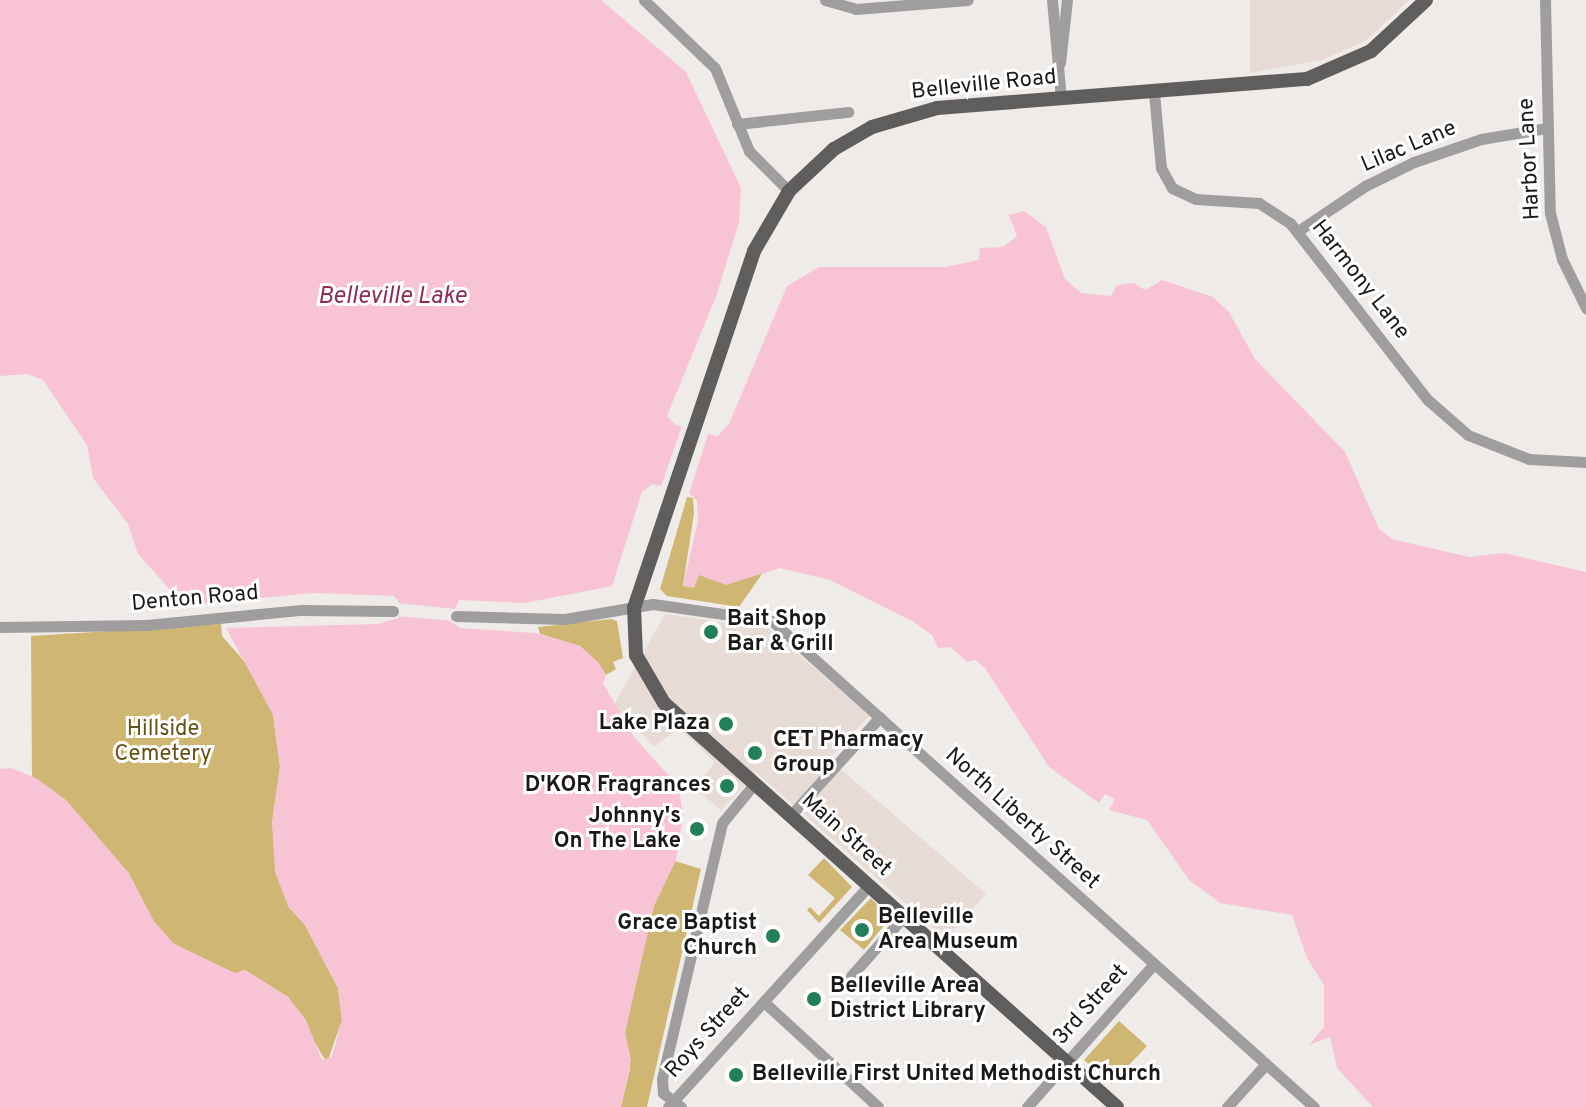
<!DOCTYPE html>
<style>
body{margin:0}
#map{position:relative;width:1586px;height:1107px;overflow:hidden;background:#efebe9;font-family:Overpass,sans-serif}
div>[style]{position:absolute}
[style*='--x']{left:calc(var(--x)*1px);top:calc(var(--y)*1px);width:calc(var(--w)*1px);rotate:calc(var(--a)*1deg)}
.built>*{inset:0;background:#e7dbd6}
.green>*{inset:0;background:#cfb672}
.water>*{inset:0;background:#f8c4d5}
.pier>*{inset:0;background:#efebe9}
.minor>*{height:11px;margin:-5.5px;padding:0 5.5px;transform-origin:5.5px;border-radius:5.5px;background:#9f9d9d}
.major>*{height:14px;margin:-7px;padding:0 7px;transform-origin:7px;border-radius:7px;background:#605d5d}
.dots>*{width:22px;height:22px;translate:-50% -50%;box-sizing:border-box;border:4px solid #fff;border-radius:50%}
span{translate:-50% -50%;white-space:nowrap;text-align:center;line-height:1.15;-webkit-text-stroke:6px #fff;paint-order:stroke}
.street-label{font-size:22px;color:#1a1918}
.poi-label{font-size:22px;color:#1a1918;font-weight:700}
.left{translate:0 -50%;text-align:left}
.right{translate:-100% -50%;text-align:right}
.park-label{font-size:22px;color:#655113}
.water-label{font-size:24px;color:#8d2d57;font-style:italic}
</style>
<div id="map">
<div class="built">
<div style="clip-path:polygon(1250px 0,1409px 0,1367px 40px,1322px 60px,1250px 73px)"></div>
<div style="clip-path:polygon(665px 614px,770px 629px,869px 716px,829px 759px,986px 894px,946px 939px,757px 773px,721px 810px,695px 788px,715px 762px,678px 728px,655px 747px,613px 706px)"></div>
</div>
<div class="green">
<div style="clip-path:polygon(687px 497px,693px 498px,694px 513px,683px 586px,699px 575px,764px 571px,739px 607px,667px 596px,660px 589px)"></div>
<div style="clip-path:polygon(611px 619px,617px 621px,623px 658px,613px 662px,616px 669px,606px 675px,580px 646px,540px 634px,538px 627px)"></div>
<div style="clip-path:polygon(221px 624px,222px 636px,252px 670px,273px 714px,280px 767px,272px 823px,288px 906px,305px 925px,338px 988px,342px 1020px,327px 1063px,288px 997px,245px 970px,235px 974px,174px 944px,153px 921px,128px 872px,32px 776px,31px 636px)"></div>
<div style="clip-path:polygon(824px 858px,852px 887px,819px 923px,807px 910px,810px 907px,819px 916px,835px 898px,808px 875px)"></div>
<div style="clip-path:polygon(675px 861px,701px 869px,647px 1107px,621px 1107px,630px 1068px,625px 1034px,637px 969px,654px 905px)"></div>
<div style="clip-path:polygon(871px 898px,890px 918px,864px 950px,840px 930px)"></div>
<div style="clip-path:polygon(1119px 1021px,1147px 1046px,1111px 1084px,1084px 1060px)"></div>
</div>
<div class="water">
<div style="clip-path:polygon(0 0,601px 0,686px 72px,741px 188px,739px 222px,717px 294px,667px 416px,676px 425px,717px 436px,729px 424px,787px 286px,819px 267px,945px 267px,979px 260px,980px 248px,1003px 247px,1017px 236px,1009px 215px,1024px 211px,1046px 227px,1065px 279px,1081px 293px,1111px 296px,1117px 285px,1134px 283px,1145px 290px,1162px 280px,1213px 297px,1229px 312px,1255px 359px,1345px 452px,1379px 529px,1392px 539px,1469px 557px,1504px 553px,1586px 572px,1586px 1107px,1373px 1107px,1337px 1068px,1330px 1037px,1309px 1045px,1324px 1027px,1324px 985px,1307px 958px,1292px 915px,1220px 903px,1189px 880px,1147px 820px,1109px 810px,1115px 799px,1105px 794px,1099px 803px,1049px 767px,985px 668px,975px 660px,967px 662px,951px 647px,938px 648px,932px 635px,912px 621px,830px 580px,780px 568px,726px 585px,699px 575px,694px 588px,683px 586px,698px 521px,697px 501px,689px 493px,652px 484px,642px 492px,612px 586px,525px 603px,459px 600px,450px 621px,460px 628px,535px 633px,580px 646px,598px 662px,606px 675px,603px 683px,634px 737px,671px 778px,670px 787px,679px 790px,683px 815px,676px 860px,654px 906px,625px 1033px,631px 1059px,621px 1107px,0 1107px,0 769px,11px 768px,36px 778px,66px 800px,128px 872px,154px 921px,174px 944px,235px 973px,245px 970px,288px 997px,306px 1020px,322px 1060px,332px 1057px,342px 1020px,338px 988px,305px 925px,288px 906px,275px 872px,272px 823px,280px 767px,273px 715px,226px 628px,377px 624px,399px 618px,400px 604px,394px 596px,314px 593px,189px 605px,179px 600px,138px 554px,128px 524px,93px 478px,87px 445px,43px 380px,27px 374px,0 376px)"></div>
</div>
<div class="pier">
<div style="clip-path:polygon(683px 423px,709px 431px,688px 497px,660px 489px)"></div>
<div style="clip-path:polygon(395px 603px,456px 609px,454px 621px,395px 616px)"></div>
</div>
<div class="minor">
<div style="--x:644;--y:0;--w:98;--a:43.8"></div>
<div style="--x:715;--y:68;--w:90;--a:67.7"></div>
<div style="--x:749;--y:151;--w:57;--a:45"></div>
<div style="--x:825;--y:0;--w:32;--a:16"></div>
<div style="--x:856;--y:9;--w:112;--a:-4.6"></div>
<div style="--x:1052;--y:0;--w:99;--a:84.8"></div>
<div style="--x:1545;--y:0;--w:213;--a:88.7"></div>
<div style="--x:1550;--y:213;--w:48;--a:75.4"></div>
<div style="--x:1562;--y:259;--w:55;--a:63.9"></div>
<div style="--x:1060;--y:63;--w:63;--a:-83.7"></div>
<div style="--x:1154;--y:93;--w:75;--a:84.7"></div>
<div style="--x:1161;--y:168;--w:23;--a:61"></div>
<div style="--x:1172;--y:188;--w:26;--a:25"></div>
<div style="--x:1196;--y:199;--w:63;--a:3.6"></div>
<div style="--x:1259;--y:203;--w:37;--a:33"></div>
<div style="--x:1290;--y:223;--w:224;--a:52.1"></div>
<div style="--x:1428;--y:400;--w:53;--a:41.2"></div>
<div style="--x:1468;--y:435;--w:66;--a:21.5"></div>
<div style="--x:1529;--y:459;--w:57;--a:3"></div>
<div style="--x:737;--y:124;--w:112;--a:-6.2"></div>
<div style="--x:1298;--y:231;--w:81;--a:-33.9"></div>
<div style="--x:1365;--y:186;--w:55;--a:-26.1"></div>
<div style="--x:1414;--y:162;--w:71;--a:-18.9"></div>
<div style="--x:1481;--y:139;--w:67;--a:-9.5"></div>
<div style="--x:456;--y:616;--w:109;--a:1.6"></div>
<div style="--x:565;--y:619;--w:89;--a:-9.7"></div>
<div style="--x:653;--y:604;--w:120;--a:8.1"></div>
<div style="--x:772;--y:621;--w:728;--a:41.88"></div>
<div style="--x:0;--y:627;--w:147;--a:-0.8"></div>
<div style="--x:147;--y:625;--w:155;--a:-5.6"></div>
<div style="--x:301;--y:610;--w:92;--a:0.6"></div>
<div style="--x:791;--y:815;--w:132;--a:-47.8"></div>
<div style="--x:851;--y:976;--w:80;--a:-48.5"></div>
<div style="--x:764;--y:1002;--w:155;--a:42.6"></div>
<div style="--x:668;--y:1107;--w:299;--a:-47.8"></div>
<div style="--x:681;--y:1107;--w:23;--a:-142"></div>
<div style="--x:663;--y:1093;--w:14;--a:-94"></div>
<div style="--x:662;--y:1079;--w:263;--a:-76.8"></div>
<div style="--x:722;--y:823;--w:52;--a:-50.5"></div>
<div style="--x:1027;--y:1107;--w:190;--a:-48.4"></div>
<div style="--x:1227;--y:1107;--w:58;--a:-47.8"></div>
</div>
<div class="major">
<div style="--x:1117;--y:1107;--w:607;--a:-138.27"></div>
<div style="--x:664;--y:703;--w:56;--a:-120.3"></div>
<div style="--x:636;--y:655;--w:47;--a:-92.4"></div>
<div style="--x:634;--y:608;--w:377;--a:-71.4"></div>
<div style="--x:754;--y:251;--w:69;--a:-59.7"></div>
<div style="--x:789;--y:191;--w:62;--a:-43"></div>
<div style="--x:834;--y:149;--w:44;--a:-30.1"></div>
<div style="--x:872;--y:127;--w:68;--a:-16.3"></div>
<div style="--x:937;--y:108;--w:371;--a:-4.5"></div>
<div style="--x:1307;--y:79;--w:70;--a:-23.6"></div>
<div style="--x:1371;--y:51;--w:75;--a:-42.8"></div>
</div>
<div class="dots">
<div style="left:711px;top:632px;background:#218057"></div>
<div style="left:726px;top:724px;background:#218057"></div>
<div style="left:755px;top:753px;background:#218057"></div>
<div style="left:727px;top:786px;background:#218057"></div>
<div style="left:697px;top:829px;background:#218057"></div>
<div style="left:862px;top:930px;background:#218057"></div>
<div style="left:773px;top:936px;background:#218057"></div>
<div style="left:814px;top:999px;background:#218057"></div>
<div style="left:736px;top:1075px;background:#218057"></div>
</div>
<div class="street-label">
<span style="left:984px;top:85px;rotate:-6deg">Belleville Road</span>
<span style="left:1409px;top:147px;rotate:-23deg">Lilac Lane</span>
<span style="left:1530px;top:159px;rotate:-93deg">Harbor Lane</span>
<span style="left:1360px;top:280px;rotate:52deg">Harmony Lane</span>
<span style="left:195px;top:599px;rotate:-5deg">Denton Road</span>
<span style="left:1022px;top:819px;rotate:42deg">North Liberty Street</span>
<span style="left:846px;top:835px;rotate:42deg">Main Street</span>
<span style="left:1091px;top:1005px;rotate:-48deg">3rd Street</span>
<span style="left:708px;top:1033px;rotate:-48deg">Roys Street</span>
</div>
<div class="poi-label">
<span class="left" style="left:727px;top:632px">Bait Shop<br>Bar &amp; Grill</span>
<span class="right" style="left:710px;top:724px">Lake Plaza</span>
<span class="left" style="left:773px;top:753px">CET Pharmacy<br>Group</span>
<span class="right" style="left:711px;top:786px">D'KOR Fragrances</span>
<span class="right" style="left:681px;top:829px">Johnny's<br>On The Lake</span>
<span class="left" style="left:878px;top:930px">Belleville<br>Area Museum</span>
<span class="right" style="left:757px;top:936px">Grace Baptist<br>Church</span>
<span class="left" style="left:830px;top:999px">Belleville Area<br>District Library</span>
<span class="left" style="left:752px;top:1075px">Belleville First United Methodist Church</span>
</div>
<div class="park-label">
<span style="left:163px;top:742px">Hillside<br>Cemetery</span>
</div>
<div class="water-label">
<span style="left:392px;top:298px">Belleville Lake</span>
</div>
</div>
